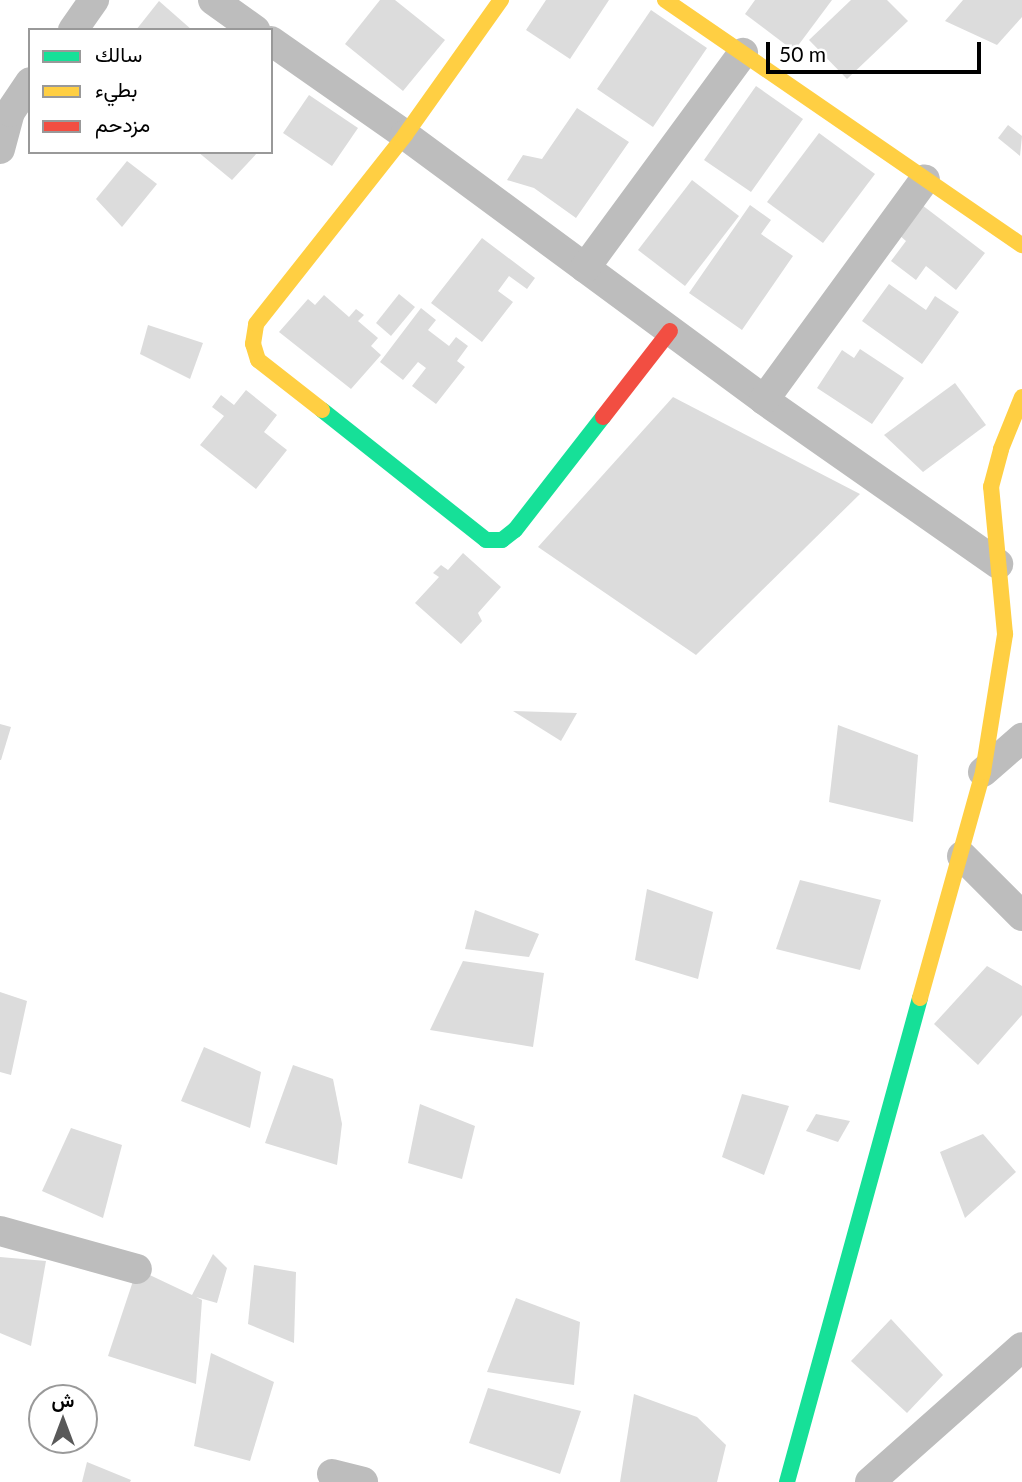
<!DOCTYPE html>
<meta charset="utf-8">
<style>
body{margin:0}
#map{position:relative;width:1022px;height:1482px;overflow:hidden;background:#fff;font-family:Lato,Vazirmatn,sans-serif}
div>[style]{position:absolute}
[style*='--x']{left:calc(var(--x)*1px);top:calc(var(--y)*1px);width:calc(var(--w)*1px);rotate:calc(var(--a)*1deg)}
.building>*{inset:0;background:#dcdcdc}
.street>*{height:30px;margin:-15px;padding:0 15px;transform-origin:15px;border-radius:15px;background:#bdbdbd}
.fast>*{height:16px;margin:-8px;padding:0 8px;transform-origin:8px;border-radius:8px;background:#16e098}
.slow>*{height:16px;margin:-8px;padding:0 8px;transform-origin:8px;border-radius:8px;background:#ffcf43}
.jam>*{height:16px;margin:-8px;padding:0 8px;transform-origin:8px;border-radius:8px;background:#f24e42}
span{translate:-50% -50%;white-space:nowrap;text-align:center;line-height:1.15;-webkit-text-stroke:5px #fff;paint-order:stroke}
.legend{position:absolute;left:28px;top:28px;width:245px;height:126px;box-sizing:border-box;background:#fff;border:2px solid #999;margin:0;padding:9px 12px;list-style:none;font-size:21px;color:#000}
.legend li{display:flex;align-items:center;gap:14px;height:35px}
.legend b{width:35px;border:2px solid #999}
.north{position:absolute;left:28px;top:1384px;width:70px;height:70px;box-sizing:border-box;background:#fff;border:2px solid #999;border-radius:50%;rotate:0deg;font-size:19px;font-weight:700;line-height:28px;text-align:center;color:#000}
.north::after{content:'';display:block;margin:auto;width:24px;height:32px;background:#595959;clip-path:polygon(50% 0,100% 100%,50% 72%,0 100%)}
.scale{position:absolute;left:766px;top:42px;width:215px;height:32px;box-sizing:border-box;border:4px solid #000;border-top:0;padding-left:9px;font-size:21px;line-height:24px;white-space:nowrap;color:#000;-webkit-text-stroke:5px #fff;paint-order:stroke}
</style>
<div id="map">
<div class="building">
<div style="clip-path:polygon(380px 0,395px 0,445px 40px,403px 91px,345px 44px)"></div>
<div style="clip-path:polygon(546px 0,609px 0,570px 59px,526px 30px)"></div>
<div style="clip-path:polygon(755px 0,832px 0,794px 51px,745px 14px)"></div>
<div style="clip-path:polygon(851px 0,887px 0,908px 21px,847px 79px,809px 40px)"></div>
<div style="clip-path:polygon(963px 0,1022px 0,1022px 17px,997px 45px,945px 21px)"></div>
<div style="clip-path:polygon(159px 1px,192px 30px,136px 30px)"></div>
<div style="clip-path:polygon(651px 10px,707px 48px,653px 127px,597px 89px)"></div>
<div style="clip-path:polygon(756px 86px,803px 119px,751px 192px,704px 160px)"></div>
<div style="clip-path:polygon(309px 95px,358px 128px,332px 166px,283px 133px)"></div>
<div style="clip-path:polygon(577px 108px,629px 142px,576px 218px,534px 188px,507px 180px,523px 155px,542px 159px)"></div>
<div style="clip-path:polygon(1008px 125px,1022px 136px,1020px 156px,998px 138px)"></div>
<div style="clip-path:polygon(819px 133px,875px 174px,823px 243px,767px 202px)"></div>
<div style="clip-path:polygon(198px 152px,258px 152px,232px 180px)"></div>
<div style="clip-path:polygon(127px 161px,157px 184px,122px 227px,96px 199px)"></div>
<div style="clip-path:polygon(692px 180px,739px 216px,685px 286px,638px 250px)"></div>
<div style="clip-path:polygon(750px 205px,771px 220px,761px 234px,793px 256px,742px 330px,689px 293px)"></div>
<div style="clip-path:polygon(922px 205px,985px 253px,956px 290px,926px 266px,916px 280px,891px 261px,906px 241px,899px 235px)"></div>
<div style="clip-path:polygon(482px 238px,535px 278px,527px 289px,509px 276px,498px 291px,513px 302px,482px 342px,431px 303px)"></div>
<div style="clip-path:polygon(889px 284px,926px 310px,935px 296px,959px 312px,922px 364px,862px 321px)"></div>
<div style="clip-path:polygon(399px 294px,415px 307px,391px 336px,376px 323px)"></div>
<div style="clip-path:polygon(324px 295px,349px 317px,356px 309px,364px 315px,358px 321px,378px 338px,371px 346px,381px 355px,351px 389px,279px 332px,308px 299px,315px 305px)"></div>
<div style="clip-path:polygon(421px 308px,436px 320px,428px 330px,449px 346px,456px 337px,468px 346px,457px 361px,465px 367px,436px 404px,412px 386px,426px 368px,418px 362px,403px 380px,380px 362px)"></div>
<div style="clip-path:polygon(148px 325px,203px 343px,190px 379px,140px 354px)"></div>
<div style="clip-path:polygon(860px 349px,904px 378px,872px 424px,817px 388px,842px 350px,854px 358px)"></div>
<div style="clip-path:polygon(955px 383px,986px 425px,923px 472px,884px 435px)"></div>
<div style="clip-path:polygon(246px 390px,277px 415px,264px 432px,287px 450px,256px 489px,200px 445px,224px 416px,212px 407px,221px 395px,234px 405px)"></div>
<div style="clip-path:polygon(673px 397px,860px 494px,696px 655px,538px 547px)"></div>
<div style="clip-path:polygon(463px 553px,501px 587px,478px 613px,482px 621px,461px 644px,415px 603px,439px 577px,433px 573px,441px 565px,448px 570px)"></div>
<div style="clip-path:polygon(513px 711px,577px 713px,561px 741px)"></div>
<div style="clip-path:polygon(0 724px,11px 727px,1px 760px,0 760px)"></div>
<div style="clip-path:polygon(838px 725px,918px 755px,913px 822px,829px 802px)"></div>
<div style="clip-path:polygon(800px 880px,881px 900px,860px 970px,776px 949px)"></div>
<div style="clip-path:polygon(647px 889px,713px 912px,698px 979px,635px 960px)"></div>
<div style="clip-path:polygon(475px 910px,539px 934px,529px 957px,465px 949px)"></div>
<div style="clip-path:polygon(463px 961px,544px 973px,533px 1047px,430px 1030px)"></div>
<div style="clip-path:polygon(987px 966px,1022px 986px,1022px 1015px,978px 1065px,934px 1024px)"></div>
<div style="clip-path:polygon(0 992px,27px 1001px,11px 1075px,0 1072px)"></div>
<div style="clip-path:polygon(204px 1047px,261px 1072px,250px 1128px,181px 1101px)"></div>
<div style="clip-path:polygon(293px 1065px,333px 1079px,342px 1124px,337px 1165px,265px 1143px)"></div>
<div style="clip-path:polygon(742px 1094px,789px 1106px,764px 1175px,722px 1157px)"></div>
<div style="clip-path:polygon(420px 1104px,475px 1126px,462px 1179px,408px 1163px)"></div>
<div style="clip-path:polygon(816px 1114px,850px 1121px,838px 1142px,806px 1131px)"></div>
<div style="clip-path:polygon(71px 1128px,122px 1145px,103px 1218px,42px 1191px)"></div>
<div style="clip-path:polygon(983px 1134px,1016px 1172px,965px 1218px,940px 1152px)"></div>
<div style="clip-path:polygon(213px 1254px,227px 1268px,217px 1303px,196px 1297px,202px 1300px,196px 1384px,108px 1356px,137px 1269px,192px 1295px)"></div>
<div style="clip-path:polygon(0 1257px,46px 1261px,31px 1346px,0 1333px)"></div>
<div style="clip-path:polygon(254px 1265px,296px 1272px,294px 1343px,248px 1324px)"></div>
<div style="clip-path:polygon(516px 1298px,580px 1322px,574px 1385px,487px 1372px)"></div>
<div style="clip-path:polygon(891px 1319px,943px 1375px,907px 1413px,851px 1361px)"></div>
<div style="clip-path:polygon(211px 1353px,274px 1382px,250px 1461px,194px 1446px)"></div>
<div style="clip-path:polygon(488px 1388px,581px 1411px,560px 1474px,469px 1443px)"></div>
<div style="clip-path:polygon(634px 1394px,697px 1417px,726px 1445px,717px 1482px,620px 1482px)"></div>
<div style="clip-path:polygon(87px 1462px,131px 1480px,130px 1482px,82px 1482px)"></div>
</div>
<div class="street">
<div style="--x:213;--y:0;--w:52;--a:35.5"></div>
<div style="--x:73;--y:30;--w:37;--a:-55"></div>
<div style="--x:271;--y:41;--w:164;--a:35"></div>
<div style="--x:405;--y:135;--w:446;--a:36.4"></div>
<div style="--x:764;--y:400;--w:286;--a:35"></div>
<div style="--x:0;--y:149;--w:38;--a:-75"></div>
<div style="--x:10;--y:112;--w:36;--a:-56"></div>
<div style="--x:585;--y:268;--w:267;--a:-53.7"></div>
<div style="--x:764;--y:400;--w:273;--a:-53.9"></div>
<div style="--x:983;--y:772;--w:52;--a:-41.1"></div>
<div style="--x:962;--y:856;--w:85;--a:45"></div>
<div style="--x:0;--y:1231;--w:142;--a:15.5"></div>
<div style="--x:332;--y:1474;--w:32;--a:14"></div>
<div style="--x:870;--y:1482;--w:203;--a:-41.6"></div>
</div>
<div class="fast">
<div style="--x:322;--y:410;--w:209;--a:38.4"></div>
<div style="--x:486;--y:540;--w:16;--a:0"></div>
<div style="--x:502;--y:540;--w:16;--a:-38"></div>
<div style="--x:515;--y:530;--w:143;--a:-52.1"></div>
<div style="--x:787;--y:1482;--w:502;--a:-74.63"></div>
</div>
<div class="slow">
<div style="--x:665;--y:0;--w:433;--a:34.5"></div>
<div style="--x:322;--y:410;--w:81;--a:-142"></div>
<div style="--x:258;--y:360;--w:17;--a:-107"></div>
<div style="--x:253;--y:344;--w:20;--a:-81"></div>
<div style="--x:256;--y:324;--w:241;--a:-51.7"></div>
<div style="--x:405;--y:135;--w:166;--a:-54.6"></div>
<div style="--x:920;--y:998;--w:235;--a:-74.4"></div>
<div style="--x:983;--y:772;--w:140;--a:-80.9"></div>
<div style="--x:1005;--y:634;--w:148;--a:-95.4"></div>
<div style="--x:991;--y:487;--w:39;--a:-75"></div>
<div style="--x:1001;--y:449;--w:56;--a:-68"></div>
</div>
<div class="jam">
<div style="--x:603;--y:417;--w:109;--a:-52.1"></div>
</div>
<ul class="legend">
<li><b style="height:9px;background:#16e098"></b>سالك</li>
<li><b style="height:9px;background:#ffcf43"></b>بطيء</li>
<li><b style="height:9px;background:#f24e42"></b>مزدحم</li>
</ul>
<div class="north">ش</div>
<div class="scale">50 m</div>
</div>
